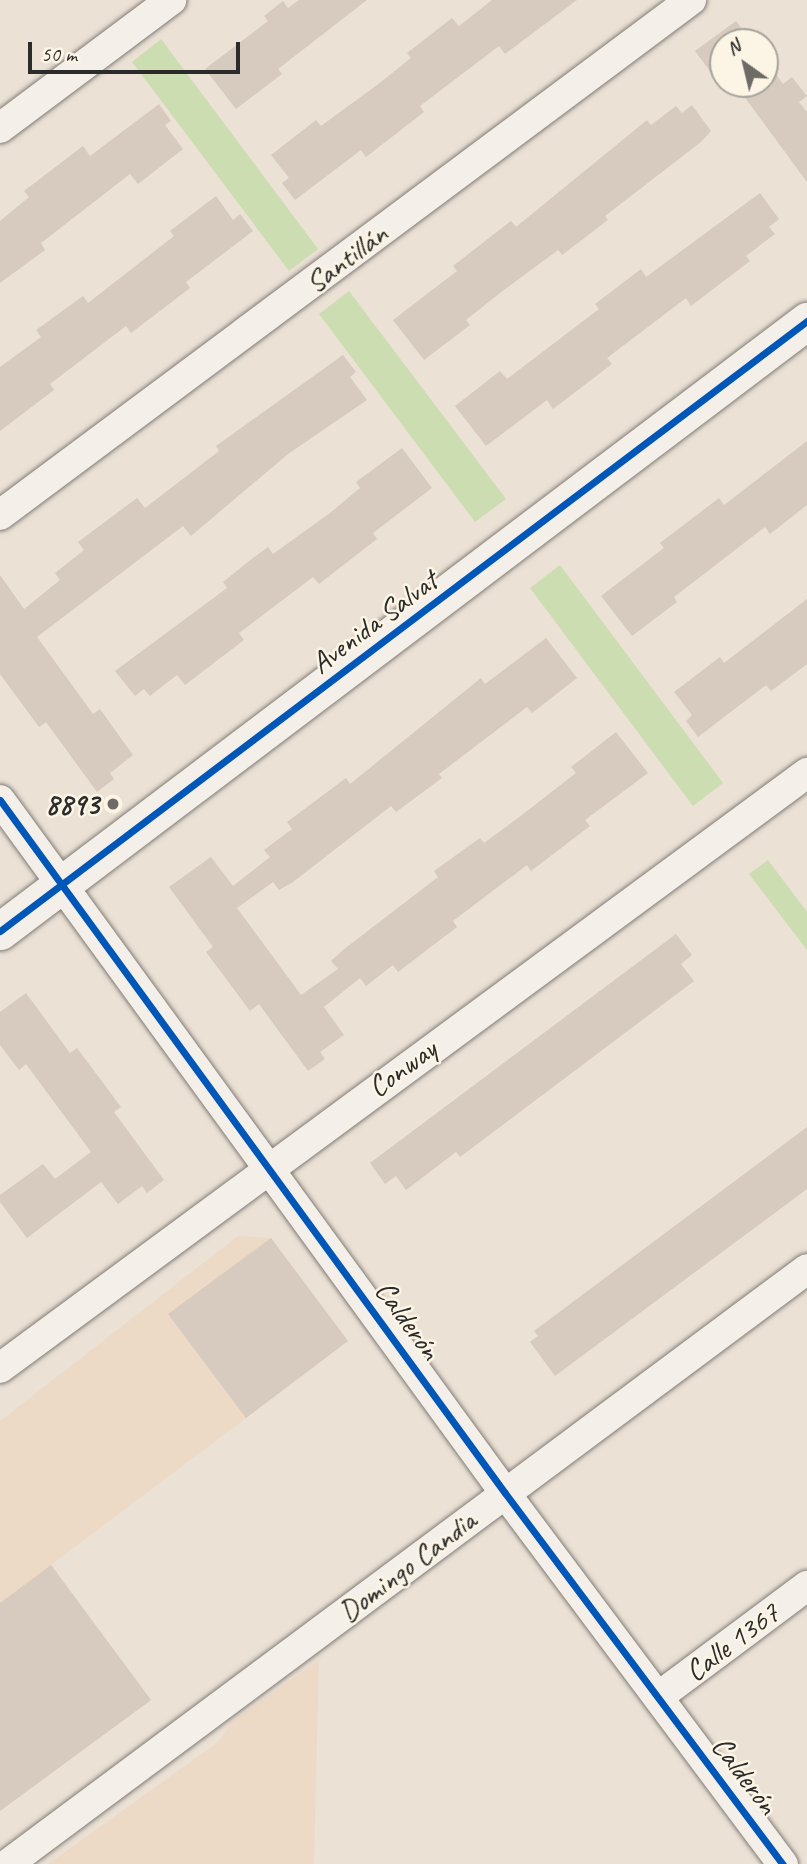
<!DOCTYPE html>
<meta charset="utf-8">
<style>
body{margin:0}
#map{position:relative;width:807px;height:1864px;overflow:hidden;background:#ebe1d5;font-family:Caveat,sans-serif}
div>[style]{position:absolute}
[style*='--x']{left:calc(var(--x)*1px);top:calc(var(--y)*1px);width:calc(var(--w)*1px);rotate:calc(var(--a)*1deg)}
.built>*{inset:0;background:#eddac6}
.green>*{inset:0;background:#ccddb2}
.building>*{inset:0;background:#d7cabe}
.roads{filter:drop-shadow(0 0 2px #817d78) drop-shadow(0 0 2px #817d78)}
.minor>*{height:30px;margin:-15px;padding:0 15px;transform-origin:15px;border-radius:15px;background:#f4efe9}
.tertiary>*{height:37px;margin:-18.5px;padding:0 18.5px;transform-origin:18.5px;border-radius:18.5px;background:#f4efe9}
.cycleway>*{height:7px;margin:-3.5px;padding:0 3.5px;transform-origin:3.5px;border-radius:3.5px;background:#0057b8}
.dots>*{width:19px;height:19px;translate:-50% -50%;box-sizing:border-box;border:4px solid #fcf5e5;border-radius:50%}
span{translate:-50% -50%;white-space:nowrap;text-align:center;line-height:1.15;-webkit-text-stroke:5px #fcf5e5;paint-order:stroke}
.street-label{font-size:30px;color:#2b2b2b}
.poi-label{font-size:30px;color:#2b2b2b;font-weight:700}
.right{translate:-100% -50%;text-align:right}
.north{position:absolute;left:709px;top:28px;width:70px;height:70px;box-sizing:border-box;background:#fcf5e5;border:2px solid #a8a49b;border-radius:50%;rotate:326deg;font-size:19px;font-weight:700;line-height:28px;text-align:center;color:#2b2b2b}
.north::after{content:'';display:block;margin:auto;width:24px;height:32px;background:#6e6b66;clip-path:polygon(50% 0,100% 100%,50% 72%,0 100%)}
.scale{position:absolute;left:28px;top:42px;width:212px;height:32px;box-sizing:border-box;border:4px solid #2b2b2b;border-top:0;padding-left:9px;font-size:21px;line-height:24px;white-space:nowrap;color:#2b2b2b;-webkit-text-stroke:5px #fcf5e5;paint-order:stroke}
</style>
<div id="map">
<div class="built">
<div style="clip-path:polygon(238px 1236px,271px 1238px,348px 1341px,51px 1565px,151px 1700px,0 1811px,0 1421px)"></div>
<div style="clip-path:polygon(319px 1660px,314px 1864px,48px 1864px,218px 1742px,232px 1722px)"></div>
</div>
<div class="green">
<div style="clip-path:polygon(161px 39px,318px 249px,289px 271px,132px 62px)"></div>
<div style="clip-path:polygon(349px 291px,506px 499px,475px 522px,319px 314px)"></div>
<div style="clip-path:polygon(560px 565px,723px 783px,693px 806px,530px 588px)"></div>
<div style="clip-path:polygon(768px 860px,807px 912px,807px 950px,749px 874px)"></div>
</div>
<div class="building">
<div style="clip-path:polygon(299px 0,367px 0,278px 69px,282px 74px,236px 109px,205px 69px,268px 21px,264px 16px,283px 1px,288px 8px)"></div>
<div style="clip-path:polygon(492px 0,577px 0,505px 54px,499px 46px,420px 106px,424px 112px,366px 157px,361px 150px,295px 200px,282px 183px,289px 178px,271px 155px,316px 120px,321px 126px,377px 85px,411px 58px,407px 53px,452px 18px,459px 26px)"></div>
<div style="clip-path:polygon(736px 21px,752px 42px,723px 42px,723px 89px,695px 51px)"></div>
<div style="clip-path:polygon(765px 59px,783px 84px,792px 77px,807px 96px,799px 102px,807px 112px,807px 182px,735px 84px,765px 84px)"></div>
<div style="clip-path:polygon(159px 104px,171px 121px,165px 125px,183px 149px,138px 184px,130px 174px,41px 243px,45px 250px,0 283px,0 221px,29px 197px,24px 191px,83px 146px,90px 156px)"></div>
<div style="clip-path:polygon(692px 105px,711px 131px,701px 142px,605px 216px,608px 220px,562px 255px,558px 250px,500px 293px,466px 320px,470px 325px,424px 360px,393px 320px,457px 271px,453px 266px,471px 252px,511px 221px,516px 227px,647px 120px,651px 125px,676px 106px,682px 113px)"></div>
<div style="clip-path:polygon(760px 193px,779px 219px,769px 227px,775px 234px,746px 256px,750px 261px,691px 306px,686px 298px,607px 358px,612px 364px,553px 409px,547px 400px,486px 446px,455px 406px,500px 371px,507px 379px,599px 309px,595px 304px,641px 269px,646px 277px)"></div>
<div style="clip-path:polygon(216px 196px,233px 220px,240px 214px,253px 231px,186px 282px,190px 288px,131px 333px,126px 326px,50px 384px,54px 390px,0 431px,0 367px,41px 337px,36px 330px,83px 296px,88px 303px,174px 236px,170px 231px)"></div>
<div style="clip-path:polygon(343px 355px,356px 372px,350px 377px,367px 400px,288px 454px,191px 536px,183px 526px,37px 637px,93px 714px,100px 709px,133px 755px,110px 773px,114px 779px,97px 792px,46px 722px,39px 727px,0 674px,0 575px,24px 609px,60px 580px,55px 573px,84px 550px,78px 542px,137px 498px,145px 508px,219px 451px,216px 446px)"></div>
<div style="clip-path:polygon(807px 441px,807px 505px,770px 534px,765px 527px,674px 597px,677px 602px,632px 636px,601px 596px,664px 548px,660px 543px,719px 498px,724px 505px)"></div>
<div style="clip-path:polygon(402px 448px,432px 488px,373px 533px,377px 539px,319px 584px,313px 577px,239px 633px,244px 640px,185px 685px,177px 675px,150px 696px,144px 689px,135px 696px,115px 671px,227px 588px,223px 582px,253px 558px,268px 547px,273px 554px,330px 513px,360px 488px,356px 482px)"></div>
<div style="clip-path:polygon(807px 599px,807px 664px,771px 691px,766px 685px,698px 737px,686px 721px,692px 715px,674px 692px,720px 657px,724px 663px)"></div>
<div style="clip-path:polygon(546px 638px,577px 678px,532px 713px,527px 707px,439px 774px,442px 778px,396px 812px,391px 806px,293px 882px,279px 890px,273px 882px,237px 908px,301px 995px,338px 969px,331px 961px,343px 950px,438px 877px,434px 871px,480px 838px,484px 843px,518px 818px,576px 773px,571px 767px,616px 732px,648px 773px,585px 820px,590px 826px,531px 871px,527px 865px,453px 921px,457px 927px,398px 972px,393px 965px,366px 986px,360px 978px,324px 1007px,344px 1035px,320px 1052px,325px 1059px,308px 1071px,259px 1004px,250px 1011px,206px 952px,213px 947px,169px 887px,211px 857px,233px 886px,270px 857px,264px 850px,292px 829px,287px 822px,346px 778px,350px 784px,481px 678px,485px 684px)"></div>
<div style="clip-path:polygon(676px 934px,692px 955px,681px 964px,694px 981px,460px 1157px,456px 1152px,406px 1190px,396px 1176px,385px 1184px,370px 1163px)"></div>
<div style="clip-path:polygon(26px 993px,70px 1053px,77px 1048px,92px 1068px,121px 1107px,114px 1112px,164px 1180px,147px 1193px,142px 1186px,118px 1204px,101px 1182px,27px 1238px,0 1202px,0 1195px,43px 1164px,55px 1179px,91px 1152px,26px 1064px,19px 1070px,0 1045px,0 1012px)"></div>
<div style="clip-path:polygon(807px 1127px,807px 1189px,555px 1376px,530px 1342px,538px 1336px,534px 1331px)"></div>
<div style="clip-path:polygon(271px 1238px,348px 1341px,246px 1418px,168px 1314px)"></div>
<div style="clip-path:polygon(51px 1565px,151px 1700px,0 1811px,0 1603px)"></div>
</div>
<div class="roads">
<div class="minor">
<div style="--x:0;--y:128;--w:214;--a:-36.8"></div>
<div style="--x:0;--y:515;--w:862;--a:-36.7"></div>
<div style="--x:0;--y:800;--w:857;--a:53.92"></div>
<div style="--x:505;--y:1493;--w:464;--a:53.2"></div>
<div style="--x:0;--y:1368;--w:1003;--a:-36.4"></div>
<div style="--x:658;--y:1697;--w:186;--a:-36.7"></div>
<div style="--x:8;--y:1864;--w:996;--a:-36.67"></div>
</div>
<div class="tertiary">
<div style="--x:0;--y:931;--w:1012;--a:-37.09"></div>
</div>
</div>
<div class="cycleway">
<div style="--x:0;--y:800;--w:857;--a:53.92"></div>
<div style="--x:505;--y:1493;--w:464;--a:53.2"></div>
<div style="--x:0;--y:931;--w:1012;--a:-37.09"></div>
</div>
<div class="dots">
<div style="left:113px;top:804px;background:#6e6b66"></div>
</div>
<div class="street-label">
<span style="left:346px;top:258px;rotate:-37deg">Santillán</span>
<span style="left:374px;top:622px;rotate:-37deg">Avenida Salvat</span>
<span style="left:402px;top:1068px;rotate:-36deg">Conway</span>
<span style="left:408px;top:1320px;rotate:54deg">Calderón</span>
<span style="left:407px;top:1566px;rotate:-37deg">Domingo Candia</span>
<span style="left:732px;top:1642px;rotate:-37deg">Calle 1367</span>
<span style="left:745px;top:1775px;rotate:53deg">Calderón</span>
</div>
<div class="poi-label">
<span class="right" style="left:99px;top:804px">8893</span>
</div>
<div class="north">N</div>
<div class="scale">50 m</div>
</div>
